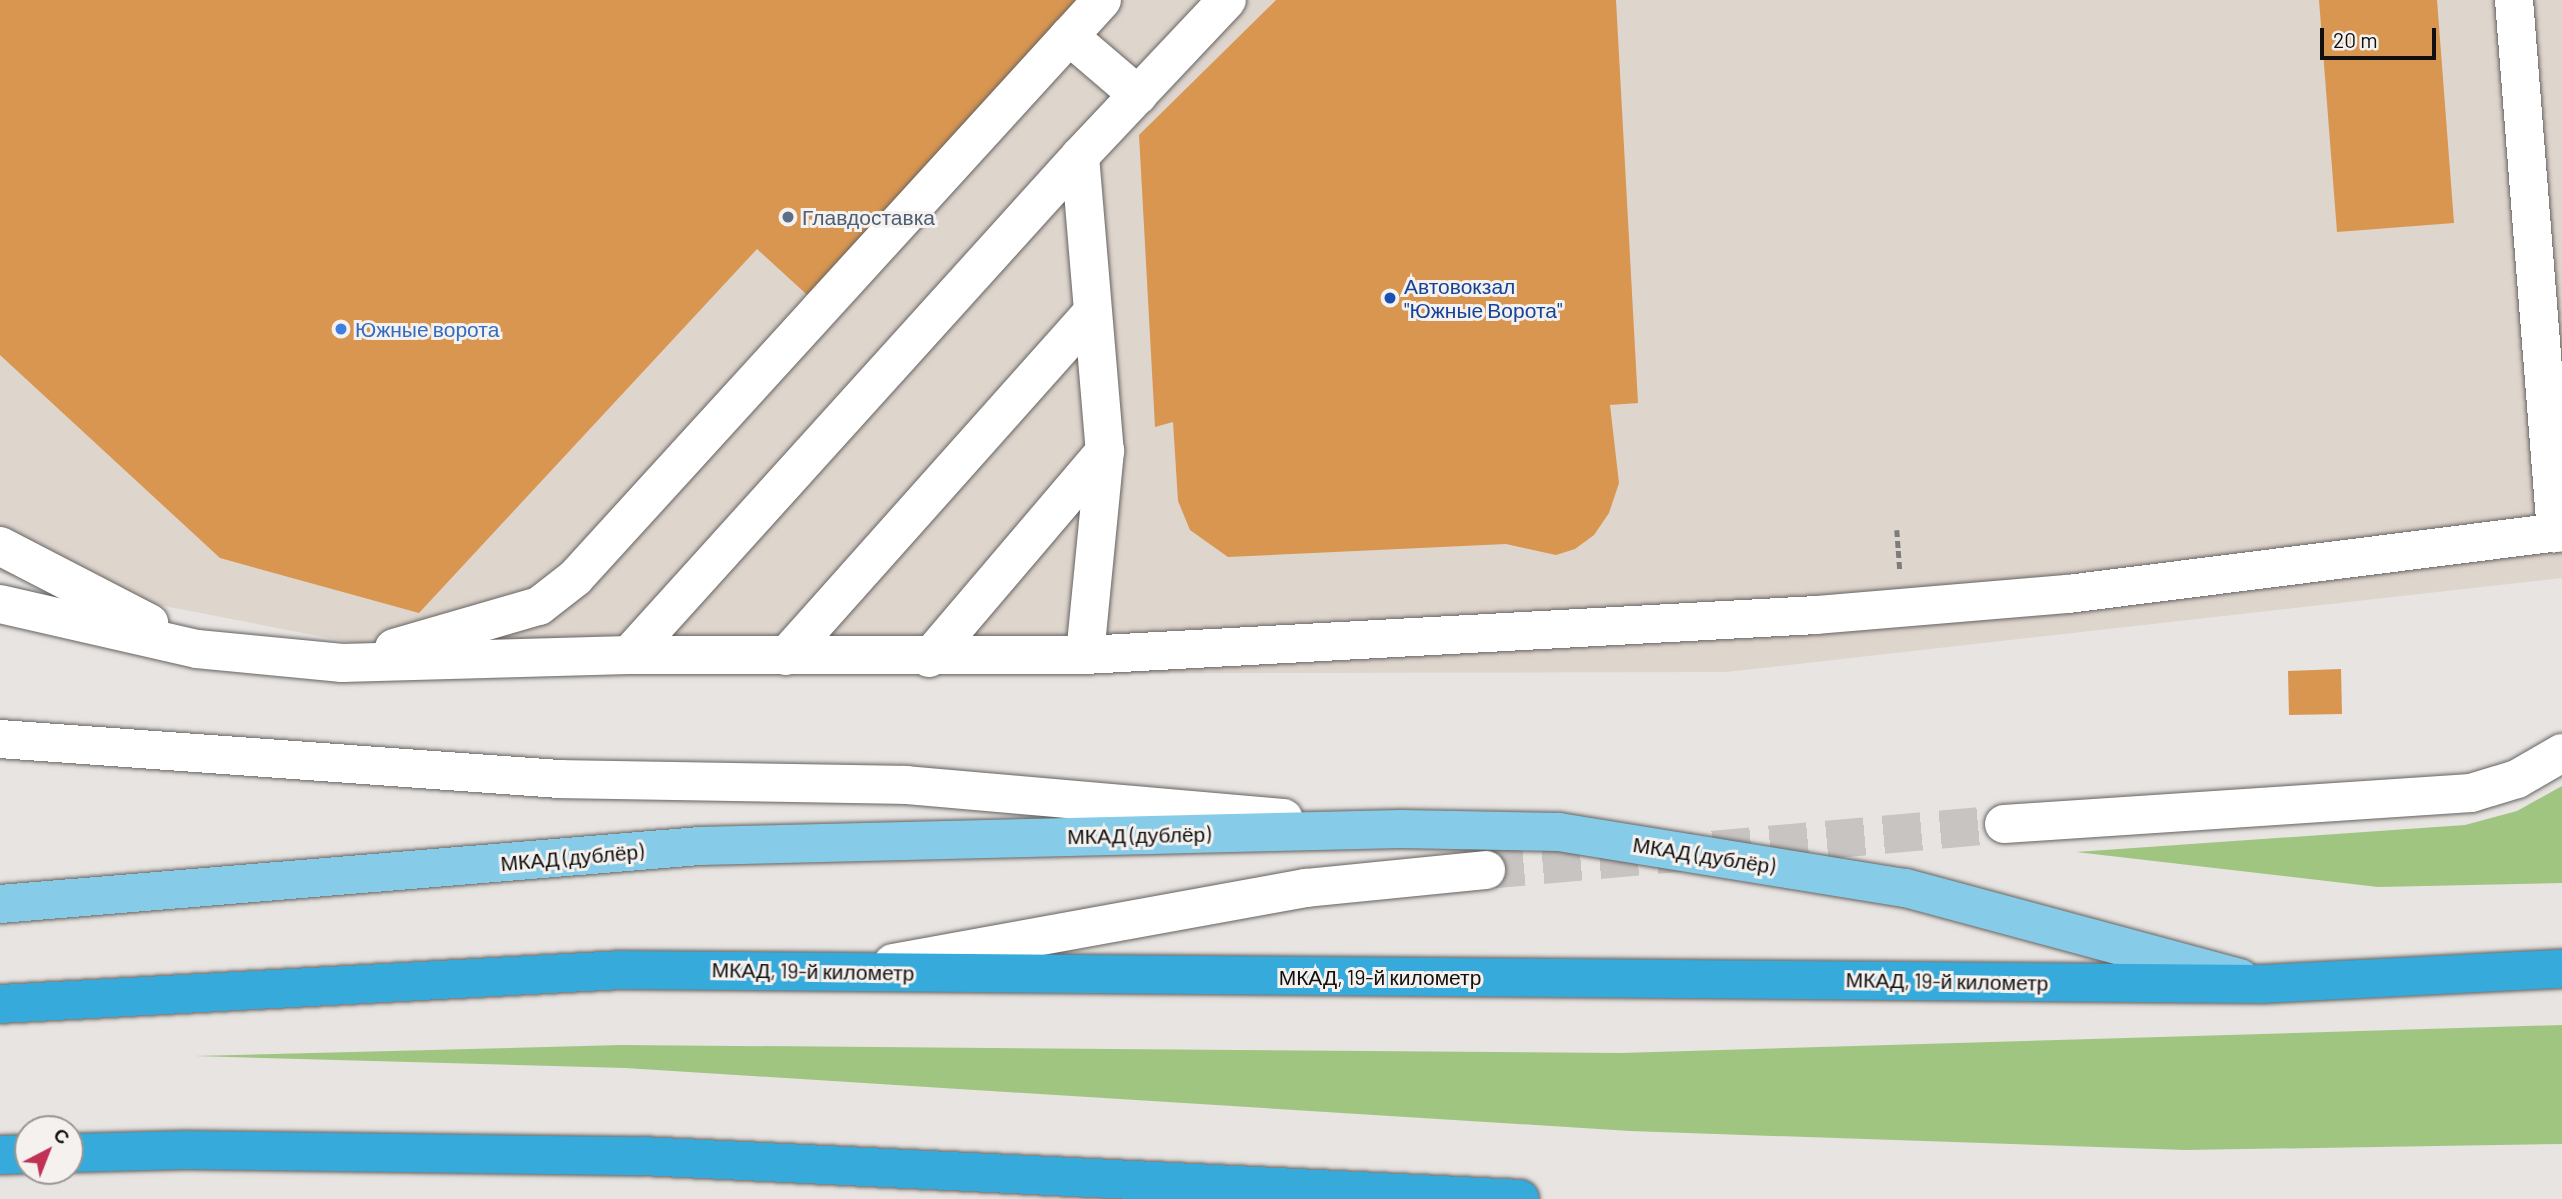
<!DOCTYPE html>
<meta charset="utf-8">
<style>
body{margin:0}
#map{position:relative;width:2562px;height:1199px;overflow:hidden;background:#e7e4e1;font-family:Barlow,sans-serif}
div>[style]{position:absolute}
[style*='--x']{left:calc(var(--x)*1px);top:calc(var(--y)*1px);width:calc(var(--w)*1px);rotate:calc(var(--a)*1deg)}
.built>*{inset:0;background:#ded5cd}
.green>*{inset:0;background:#9fc581}
.building>*{inset:0;background:#d89651}
.minor-tunnel>*{height:38px;margin-top:-19px;transform-origin:0;background:repeating-linear-gradient(90deg,#c7c4c2 0 38px,transparent 0 57px)}
.path>*{height:4.5px;margin-top:-2.25px;transform-origin:0;background:repeating-linear-gradient(90deg,#7e7c7a 0 7px,transparent 0 10.5px)}
.roads{filter:drop-shadow(0 0 2px #666361) drop-shadow(0 0 2px #666361)}
.minor>*{height:38px;margin:-19px;padding:0 19px;transform-origin:19px;border-radius:19px;background:#fff}
.major>*{height:38px;margin:-19px;padding:0 19px;transform-origin:19px;border-radius:19px;background:#86cce9}
.highway>*{height:38px;margin:-19px;padding:0 19px;transform-origin:19px;border-radius:19px;background:#36aadb}
.dots>*{width:19px;height:19px;translate:-50% -50%;box-sizing:border-box;border:4px solid #f4f1ef;border-radius:50%}
span{translate:-50% -50%;white-space:nowrap;text-align:center;line-height:1.15;-webkit-text-stroke:6px #f4f1ef;paint-order:stroke}
.service-label{font-size:21px;color:#4e5e75}
.left{translate:0 -50%;text-align:left}
.transit-label{font-size:21px;color:#164399}
.shop-label{font-size:21px;color:#366cbe}
.street-label{font-size:21px;color:#11100f}
.north{position:absolute;left:14px;top:1115px;width:70px;height:70px;box-sizing:border-box;background:#f4f1ef;border:2px solid #999795;border-radius:50%;rotate:42deg;font-size:19px;font-weight:700;line-height:28px;text-align:center;color:#11100f}
.north::after{content:'';display:block;margin:auto;width:24px;height:32px;background:#c13155;clip-path:polygon(50% 0,100% 100%,50% 72%,0 100%)}
.scale{position:absolute;left:2320px;top:28px;width:116px;height:32px;box-sizing:border-box;border:4px solid #11100f;border-top:0;padding-left:9px;font-size:21px;line-height:24px;white-space:nowrap;color:#11100f;-webkit-text-stroke:5px #f4f1ef;paint-order:stroke}
</style>
<div id="map">
<div class="built">
<div style="clip-path:polygon(0 0,2562px 0,2562px 578px,1726px 672px,888px 674px,462px 664px,36px 581px,0 573px)"></div>
</div>
<div class="green">
<div style="clip-path:polygon(2562px 786px,2562px 883px,2378px 887px,2076px 852px,2465px 825px,2517px 811px)"></div>
<div style="clip-path:polygon(2562px 1025px,2562px 1144px,2185px 1150px,1630px 1131px,625px 1068px,195px 1056px,622px 1045px,1621px 1053px)"></div>
</div>
<div class="building">
<div style="clip-path:polygon(0 0,1088px 0,816px 303px,757px 249px,419px 613px,220px 558px,0 355px)"></div>
<div style="clip-path:polygon(1276px 0,1616px 0,1638px 403px,1610px 405px,1619px 483px,1609px 513px,1594px 535px,1575px 549px,1556px 555px,1506px 544px,1228px 557px,1190px 530px,1178px 501px,1173px 422px,1155px 427px,1139px 135px)"></div>
<div style="clip-path:polygon(2319px 0,2437px 0,2454px 223px,2337px 232px)"></div>
<div style="clip-path:polygon(2341px 669px,2342px 714px,2289px 715px,2288px 671px)"></div>
</div>
<div class="minor-tunnel">
<div style="--x:1486;--y:870;--w:520;--a:-5.07"></div>
</div>
<div class="path">
<div style="--x:1897;--y:530;--w:41;--a:85.8"></div>
</div>
<div class="roads">
<div class="minor">
<div style="--x:2514;--y:0;--w:535;--a:85.49"></div>
<div style="--x:1069;--y:36;--w:91;--a:40.5"></div>
<div style="--x:1080;--y:156;--w:296;--a:85.2"></div>
<div style="--x:1105;--y:451;--w:205;--a:95.6"></div>
<div style="--x:0;--y:546;--w:168;--a:27.3"></div>
<div style="--x:0;--y:604;--w:202;--a:12.9"></div>
<div style="--x:197;--y:649;--w:146;--a:5.5"></div>
<div style="--x:342;--y:663;--w:287;--a:-1.6"></div>
<div style="--x:629;--y:655;--w:456;--a:0"></div>
<div style="--x:1085;--y:655;--w:732;--a:-3.13"></div>
<div style="--x:1816;--y:615;--w:253;--a:-4.8"></div>
<div style="--x:2068;--y:594;--w:498;--a:-7.2"></div>
<div style="--x:394;--y:648;--w:151;--a:-16.2"></div>
<div style="--x:539;--y:606;--w:46;--a:-37.9"></div>
<div style="--x:575;--y:578;--w:782;--a:-47.64"></div>
<div style="--x:629;--y:655;--w:673;--a:-47.89"></div>
<div style="--x:1080;--y:156;--w:214;--a:-46.7"></div>
<div style="--x:786;--y:656;--w:460;--a:-48.3"></div>
<div style="--x:929;--y:658;--w:272;--a:-49.6"></div>
<div style="--x:0;--y:739;--w:561;--a:4.09"></div>
<div style="--x:560;--y:779;--w:346;--a:1"></div>
<div style="--x:906;--y:785;--w:379;--a:5"></div>
<div style="--x:2004;--y:824;--w:468;--a:-3.8"></div>
<div style="--x:2471;--y:793;--w:48;--a:-16.9"></div>
<div style="--x:2517;--y:779;--w:52;--a:-30"></div>
<div style="--x:893;--y:963;--w:420;--a:-10.3"></div>
<div style="--x:1306;--y:888;--w:181;--a:-5.7"></div>
</div>
<div class="major">
<div style="--x:0;--y:904;--w:702;--a:-4.74"></div>
<div style="--x:700;--y:846;--w:701;--a:-1.39"></div>
<div style="--x:1401;--y:829;--w:158;--a:1.1"></div>
<div style="--x:1559;--y:832;--w:351;--a:9.2"></div>
<div style="--x:1906;--y:888;--w:346;--a:15.1"></div>
</div>
<div class="highway">
<div style="--x:0;--y:1004;--w:623;--a:-3.13"></div>
<div style="--x:622;--y:970;--w:1640;--a:0.49"></div>
<div style="--x:2262;--y:984;--w:300;--a:-2.9"></div>
<div style="--x:70;--y:1153;--w:116;--a:-1.5"></div>
<div style="--x:186;--y:1150;--w:456;--a:0.8"></div>
<div style="--x:642;--y:1156;--w:879;--a:2.8"></div>
<div style="--x:0;--y:1155;--w:28;--a:-2"></div>
</div>
</div>
<div class="dots">
<div style="left:788px;top:217px;background:#5c6f8a"></div>
<div style="left:1390px;top:298px;background:#1a4fb4"></div>
<div style="left:341px;top:329px;background:#3f7fe0"></div>
</div>
<div class="service-label">
<span class="left" style="left:802px;top:217px">Главдоставка</span>
</div>
<div class="transit-label">
<span class="left" style="left:1404px;top:298px">Автовокзал<br>"Южные Ворота"</span>
</div>
<div class="shop-label">
<span class="left" style="left:355px;top:329px">Южные ворота</span>
</div>
<div class="street-label">
<span style="left:1139px;top:835px;rotate:-1deg">МКАД (дублёр)</span>
<span style="left:1704px;top:855px;rotate:9deg">МКАД (дублёр)</span>
<span style="left:572px;top:857px;rotate:-5deg">МКАД (дублёр)</span>
<span style="left:813px;top:971px;rotate:1deg">МКАД, 19-й километр</span>
<span style="left:1380px;top:977px">МКАД, 19-й километр</span>
<span style="left:1947px;top:981px;rotate:1deg">МКАД, 19-й километр</span>
</div>
<div class="north">С</div>
<div class="scale">20 m</div>
</div>
